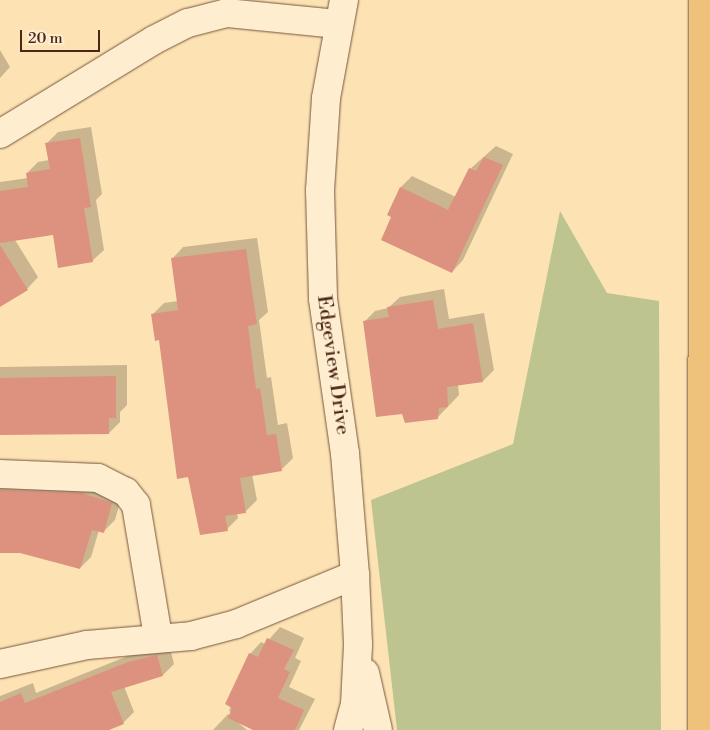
<!DOCTYPE html>
<style>
body{margin:0}
#map{position:relative;width:710px;height:730px;overflow:hidden;background:#fde3b3;font-family:"Libre Bodoni",serif}
div>[style]{position:absolute}
[style*='--x']{left:calc(var(--x)*1px);top:calc(var(--y)*1px);width:calc(var(--w)*1px);rotate:calc(var(--a)*1deg)}
.green>*{inset:0;background:#bdc48f}
.shadow>*{inset:0;background:#0003}
.building>*{inset:0;background:#dc927e}
.roads{filter:drop-shadow(0 0 1px #77553f) drop-shadow(0 0 1px #77553f)}
.street>*{height:28px;margin:-14px;padding:0 14px;transform-origin:14px;border-radius:14px;background:#feedce}
.highway>*{height:28px;margin:-14px;padding:0 14px;transform-origin:14px;border-radius:14px;background:#eec27a}
span{translate:-50% -50%;white-space:nowrap;text-align:center;line-height:1.15;-webkit-text-stroke:4px #feedce;paint-order:stroke}
.street-label{font-size:20px;color:#4a2618}
.scale{position:absolute;left:20px;top:30px;width:80px;height:22px;box-sizing:border-box;border:2px solid #4a2618;border-top:0;padding-left:6px;font-size:15px;line-height:18px;white-space:nowrap;color:#4a2618;-webkit-text-stroke:4px #feedce;paint-order:stroke}
</style>
<div id="map">
<div class="green">
<div style="clip-path:polygon(560px 211px,607px 293px,659px 301px,661px 730px,397px 730px,371px 500px,513px 444px)"></div>
</div>
<div class="shadow">
<div style="clip-path:polygon(0 50px,10px 67px,0 78px)"></div>
<div style="clip-path:polygon(91px 127px,102px 194px,96px 200px,104px 250px,92px 261px,54px 233px,15px 240px,38px 277px,27px 289px,0 298px,0 182px,28px 178px,27px 173px,38px 162px,49px 160px,47px 143px,58px 132px)"></div>
<div style="clip-path:polygon(496px 146px,513px 154px,463px 260px,452px 272px,388px 214px,401px 187px,412px 176px,456px 197px,470px 169px)"></div>
<div style="clip-path:polygon(257px 238px,268px 312px,259px 320px,267px 378px,271px 377px,278px 425px,287px 423px,293px 458px,282px 469px,252px 474px,257px 500px,245px 512px,237px 513px,238px 518px,227px 529px,153px 314px,164px 303px,178px 301px,172px 259px,183px 247px)"></div>
<div style="clip-path:polygon(444px 289px,449px 319px,484px 313px,494px 370px,483px 381px,458px 384px,459px 395px,438px 417px,364px 322px,375px 311px,388px 308px,400px 297px)"></div>
<div style="clip-path:polygon(127px 365px,127px 405px,120px 412px,120px 422px,109px 433px,0 433px,0 367px)"></div>
<div style="clip-path:polygon(0 472px,123px 491px,115px 520px,103px 532px,99px 530px,91px 557px,80px 568px,20px 551px,0 552px)"></div>
<div style="clip-path:polygon(280px 627px,304px 638px,295px 658px,301px 661px,289px 687px,315px 699px,299px 730px,271px 730px,229px 711px,250px 654px,261px 642px,265px 644px)"></div>
<div style="clip-path:polygon(169px 644px,174px 664px,163px 675px,124px 686px,134px 712px,123px 723px,105px 730px,0 730px,0 696px,33px 683px,36px 693px,140px 651px)"></div>
<div style="clip-path:polygon(228px 714px,247px 730px,213px 730px)"></div>
</div>
<div class="building">
<div style="clip-path:polygon(80px 138px,91px 207px,84px 208px,93px 262px,58px 268px,53px 235px,0 243px,0 191px,28px 187px,26px 173px,50px 169px,45px 143px)"></div>
<div style="clip-path:polygon(484px 157px,503px 165px,452px 273px,381px 240px,391px 217px,387px 215px,400px 187px,448px 210px,469px 168px,476px 171px)"></div>
<div style="clip-path:polygon(0 245px,28px 290px,0 307px)"></div>
<div style="clip-path:polygon(246px 249px,257px 324px,248px 326px,256px 389px,260px 388px,267px 435px,276px 434px,282px 471px,240px 478px,246px 513px,225px 516px,228px 531px,200px 535px,188px 477px,177px 479px,159px 340px,155px 341px,151px 314px,178px 310px,171px 258px)"></div>
<div style="clip-path:polygon(433px 300px,438px 329px,473px 323px,483px 382px,447px 387px,448px 407px,439px 408px,438px 419px,405px 423px,402px 414px,376px 417px,363px 321px,389px 317px,387px 307px)"></div>
<div style="clip-path:polygon(116px 376px,116px 418px,109px 418px,109px 434px,0 435px,0 378px)"></div>
<div style="clip-path:polygon(0 490px,82px 493px,112px 503px,104px 533px,92px 530px,80px 569px,20px 553px,0 553px)"></div>
<div style="clip-path:polygon(267px 638px,294px 650px,284px 669px,290px 672px,278px 698px,304px 710px,295px 730px,253px 730px,228px 718px,232px 708px,225px 704px,249px 653px,258px 657px)"></div>
<div style="clip-path:polygon(157px 655px,163px 676px,111px 692px,124px 724px,109px 730px,0 730px,0 702px,21px 693px,25px 703px,128px 662px)"></div>
</div>
<div class="roads">
<div class="street">
<div style="--x:344;--y:0;--w:100;--a:100.4"></div>
<div style="--x:326;--y:98;--w:92;--a:93.7"></div>
<div style="--x:320;--y:190;--w:109;--a:88.4"></div>
<div style="--x:323;--y:299;--w:156;--a:81.9"></div>
<div style="--x:345;--y:453;--w:122;--a:85.3"></div>
<div style="--x:355;--y:575;--w:70;--a:87.5"></div>
<div style="--x:358;--y:645;--w:59;--a:92.9"></div>
<div style="--x:355;--y:704;--w:27;--a:105"></div>
<div style="--x:0;--y:134;--w:180;--a:-31.4"></div>
<div style="--x:154;--y:40;--w:38;--a:-27"></div>
<div style="--x:188;--y:23;--w:40;--a:-14.4"></div>
<div style="--x:227;--y:13;--w:112;--a:5.7"></div>
<div style="--x:0;--y:474;--w:98;--a:2.3"></div>
<div style="--x:98;--y:478;--w:31;--a:27"></div>
<div style="--x:126;--y:492;--w:16;--a:52"></div>
<div style="--x:136;--y:505;--w:133;--a:80.5"></div>
<div style="--x:0;--y:664;--w:89;--a:-12.3"></div>
<div style="--x:87;--y:645;--w:104;--a:-4.9"></div>
<div style="--x:191;--y:636;--w:47;--a:-14.9"></div>
<div style="--x:236;--y:624;--w:129;--a:-22.4"></div>
<div style="--x:365;--y:673;--w:58;--a:77.2"></div>
</div>
<div class="highway">
<div style="--x:702;--y:730;--w:730;--a:-89.92"></div>
</div>
</div>
<div class="street-label">
<span style="left:333px;top:365px;rotate:82deg">Edgeview Drive</span>
</div>
<div class="scale">20 m</div>
</div>
